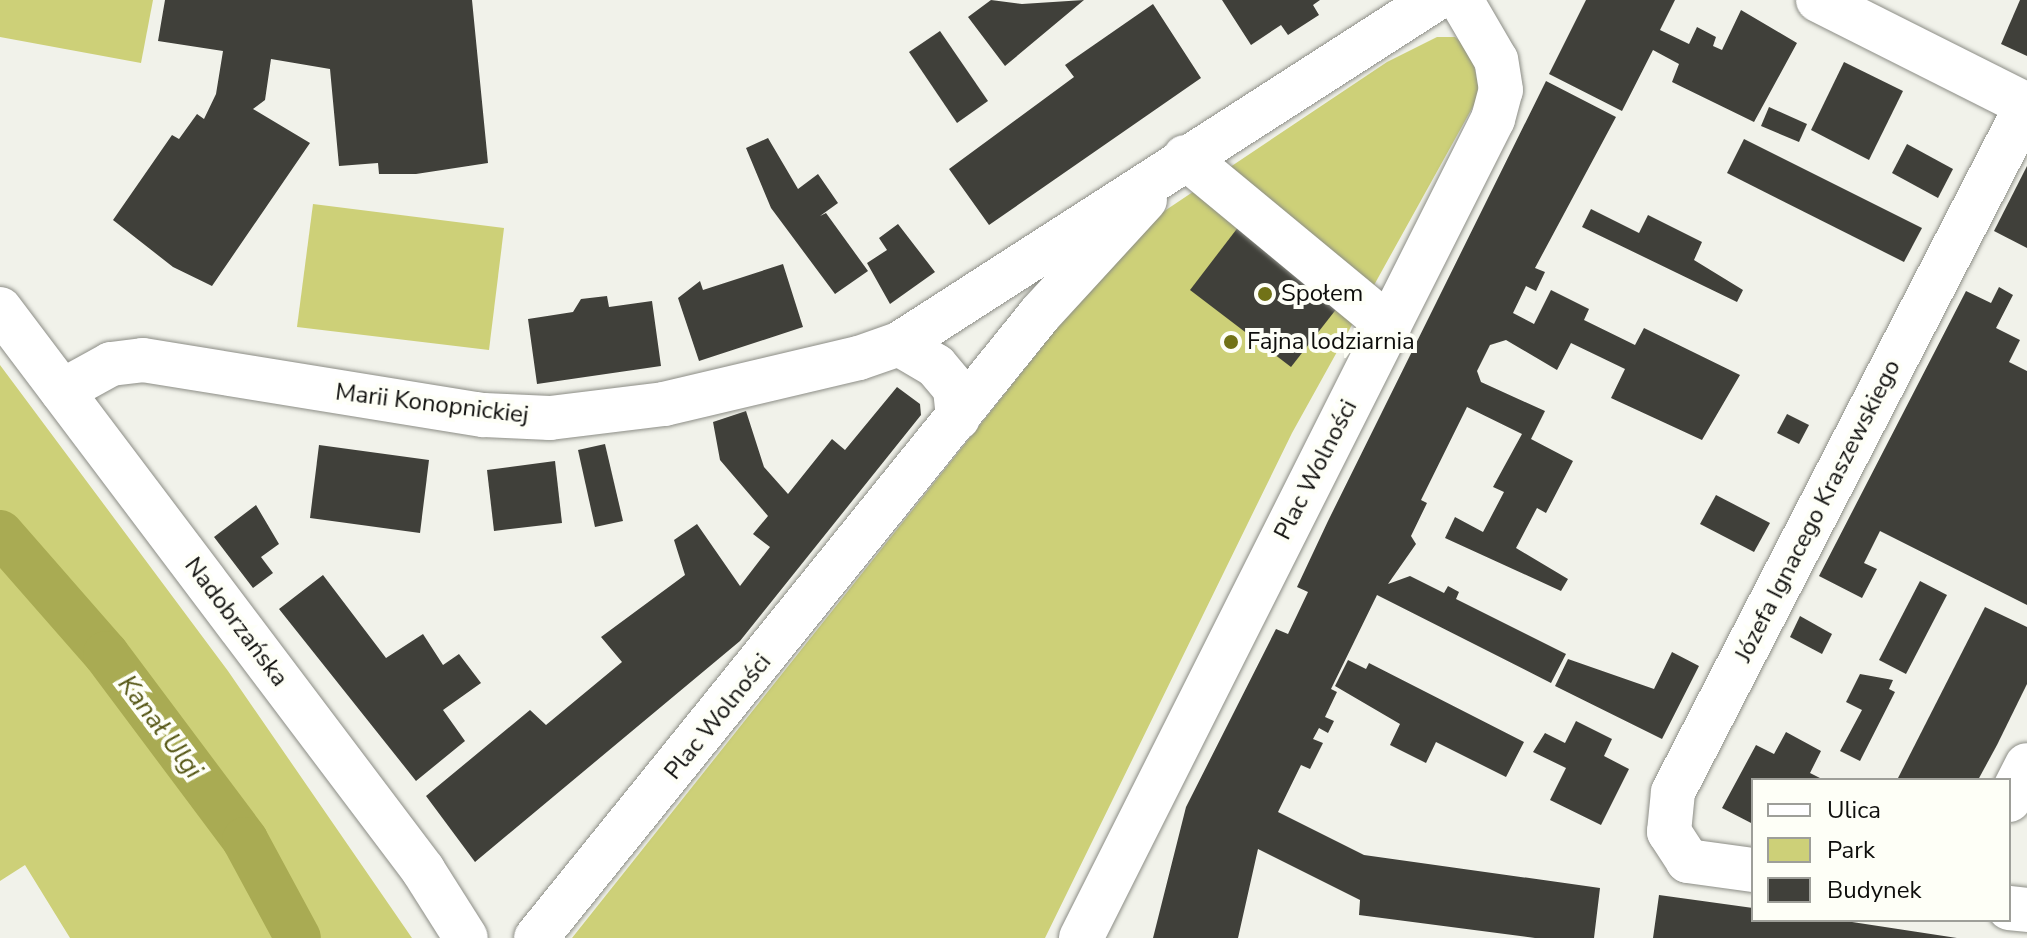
<!DOCTYPE html>
<meta charset="utf-8">
<style>
body{margin:0}
#map{position:relative;width:2027px;height:938px;overflow:hidden;background:#f1f2ea;font-family:"Nunito Sans",sans-serif}
div>[style]{position:absolute}
[style*='--x']{left:calc(var(--x)*1px);top:calc(var(--y)*1px);width:calc(var(--w)*1px);rotate:calc(var(--a)*1deg)}
.green>*{inset:0;background:#cdd078}
.canal>*{height:46px;margin:-23px;padding:0 23px;transform-origin:23px;border-radius:23px;background:#a9ab53}
.building>*{inset:0;background:#40403a}
.roads{filter:drop-shadow(0 0 2px #8c8d86) drop-shadow(0 0 2px #8c8d86)}
.minor>*{height:44px;margin:-22px;padding:0 22px;transform-origin:22px;border-radius:22px;background:#fff}
.dots>*{width:22px;height:22px;translate:-50% -50%;box-sizing:border-box;border:4px solid #fefff7;border-radius:50%}
span{translate:-50% -50%;white-space:nowrap;text-align:center;line-height:1.15;-webkit-text-stroke:8px #fefff7;paint-order:stroke}
.poi-label{font-size:24px;color:#0e0e0c}
.left{translate:0 -50%;text-align:left}
.street-label{font-size:24px;color:#0e0e0c}
.water-label{font-size:26px;color:#555614;font-style:italic}
.legend{position:absolute;left:1751px;top:778px;width:260px;height:144px;box-sizing:border-box;background:#fefff7;border:2px solid #9e9f99;margin:0;padding:10px 14px;list-style:none;font-size:24px;color:#0e0e0c}
.legend li{display:flex;align-items:center;gap:16px;height:40px}
.legend b{width:40px;border:2px solid #9e9f99}
</style>
<div id="map">
<div class="green">
<div style="clip-path:polygon(0 0,153px 0,141px 63px,0 37px)"></div>
<div style="clip-path:polygon(1437px 37px,1455px 37px,1471px 51px,1480px 94px,1292px 433px,1045px 938px,572px 938px,1116px 254px,1154px 218px,1387px 62px)"></div>
<div style="clip-path:polygon(313px 204px,504px 228px,489px 350px,297px 327px)"></div>
<div style="clip-path:polygon(0 365px,228px 671px,412px 938px,70px 938px,25px 865px,0 881px)"></div>
</div>
<div class="canal">
<div style="--x:0;--y:533;--w:161;--a:48.8"></div>
<div style="--x:106;--y:654;--w:232;--a:53.2"></div>
<div style="--x:245;--y:840;--w:111;--a:61.6"></div>
</div>
<div class="building">
<div style="clip-path:polygon(165px 0,472px 0,488px 163px,416px 174px,379px 174px,378px 163px,339px 166px,330px 69px,271px 59px,265px 100px,253px 109px,310px 143px,212px 286px,173px 267px,113px 220px,172px 135px,179px 139px,197px 114px,204px 119px,216px 94px,223px 51px,158px 41px)"></div>
<div style="clip-path:polygon(991px 0,1022px 4px,1084px 0,1005px 66px,968px 17px)"></div>
<div style="clip-path:polygon(1222px 0,1320px 0,1313px 5px,1319px 15px,1288px 35px,1281px 25px,1251px 45px)"></div>
<div style="clip-path:polygon(1586px 0,1675px 0,1660px 30px,1689px 44px,1697px 27px,1716px 37px,1713px 46px,1722px 50px,1741px 10px,1797px 43px,1754px 122px,1672px 82px,1679px 64px,1653px 50px,1622px 111px,1549px 74px)"></div>
<div style="clip-path:polygon(2020px 0,2027px 0,2027px 56px,2001px 44px)"></div>
<div style="clip-path:polygon(1153px 4px,1201px 78px,989px 225px,949px 169px,1074px 77px,1065px 65px)"></div>
<div style="clip-path:polygon(940px 31px,988px 101px,957px 123px,909px 52px)"></div>
<div style="clip-path:polygon(1844px 62px,1903px 91px,1869px 160px,1811px 130px)"></div>
<div style="clip-path:polygon(1546px 81px,1616px 117px,1535px 268px,1545px 272px,1536px 291px,1526px 286px,1513px 313px,1534px 324px,1551px 290px,1589px 309px,1584px 320px,1635px 345px,1644px 328px,1740px 375px,1702px 440px,1611px 398px,1625px 369px,1571px 343px,1557px 370px,1506px 340px,1490px 345px,1477px 371px,1481px 382px,1545px 411px,1531px 439px,1573px 461px,1546px 513px,1537px 508px,1516px 548px,1568px 579px,1561px 591px,1445px 538px,1455px 517px,1483px 532px,1504px 492px,1493px 487px,1522px 434px,1467px 407px,1421px 500px,1427px 503px,1411px 536px,1416px 544px,1388px 584px,1410px 576px,1444px 593px,1448px 586px,1459px 592px,1456px 599px,1566px 654px,1551px 683px,1377px 595px,1331px 689px,1337px 692px,1325px 717px,1334px 721px,1328px 733px,1319px 728px,1313px 739px,1323px 743px,1310px 769px,1301px 765px,1278px 812px,1364px 855px,1600px 888px,1594px 938px,1535px 938px,1359px 915px,1360px 900px,1258px 849px,1238px 938px,1153px 938px,1186px 807px,1276px 629px,1288px 634px,1308px 592px,1297px 587px,1328px 521px)"></div>
<div style="clip-path:polygon(1769px 107px,1807px 124px,1799px 142px,1761px 126px)"></div>
<div style="clip-path:polygon(768px 138px,798px 189px,818px 174px,838px 203px,820px 216px,826px 213px,868px 271px,835px 294px,771px 208px,746px 148px)"></div>
<div style="clip-path:polygon(1744px 139px,1922px 228px,1904px 262px,1727px 173px)"></div>
<div style="clip-path:polygon(1907px 144px,1953px 169px,1938px 198px,1892px 173px)"></div>
<div style="clip-path:polygon(2027px 166px,2027px 248px,1994px 231px)"></div>
<div style="clip-path:polygon(1591px 209px,1639px 233px,1648px 215px,1702px 242px,1694px 260px,1743px 290px,1737px 302px,1582px 227px)"></div>
<div style="clip-path:polygon(898px 224px,935px 272px,890px 304px,867px 263px,887px 250px,879px 238px)"></div>
<div style="clip-path:polygon(1239px 226px,1341px 303px,1291px 367px,1190px 290px)"></div>
<div style="clip-path:polygon(783px 264px,803px 327px,699px 361px,678px 298px,700px 281px,703px 290px)"></div>
<div style="clip-path:polygon(1999px 287px,2013px 295px,1996px 328px,2020px 340px,2009px 362px,2027px 371px,2027px 605px,1880px 531px,1864px 563px,1877px 569px,1862px 598px,1819px 576px,1966px 291px,1991px 303px)"></div>
<div style="clip-path:polygon(607px 296px,609px 307px,652px 301px,661px 366px,537px 384px,528px 319px,573px 312px,581px 299px)"></div>
<div style="clip-path:polygon(897px 387px,920px 404px,921px 415px,740px 641px,475px 862px,426px 796px,530px 710px,546px 725px,622px 662px,601px 637px,685px 575px,674px 540px,697px 524px,740px 586px,770px 547px,753px 534px,768px 516px,720px 460px,713px 422px,746px 411px,764px 467px,788px 494px,832px 439px,845px 450px)"></div>
<div style="clip-path:polygon(1787px 414px,1809px 425px,1799px 444px,1777px 433px)"></div>
<div style="clip-path:polygon(605px 444px,623px 521px,595px 527px,578px 450px)"></div>
<div style="clip-path:polygon(319px 445px,429px 460px,420px 533px,310px 518px)"></div>
<div style="clip-path:polygon(555px 461px,562px 523px,494px 531px,487px 470px)"></div>
<div style="clip-path:polygon(1716px 495px,1770px 523px,1754px 552px,1700px 524px)"></div>
<div style="clip-path:polygon(256px 505px,279px 544px,261px 557px,273px 573px,253px 588px,214px 537px)"></div>
<div style="clip-path:polygon(323px 575px,386px 658px,423px 634px,443px 665px,459px 654px,481px 683px,443px 710px,465px 741px,416px 781px,279px 609px)"></div>
<div style="clip-path:polygon(1920px 581px,1947px 595px,1906px 674px,1879px 660px)"></div>
<div style="clip-path:polygon(1985px 607px,2027px 627px,2027px 684px,1997px 745px,1978px 780px,1897px 780px)"></div>
<div style="clip-path:polygon(1800px 616px,1832px 634px,1822px 654px,1790px 637px)"></div>
<div style="clip-path:polygon(1672px 652px,1699px 666px,1662px 739px,1555px 686px,1568px 659px,1654px 689px)"></div>
<div style="clip-path:polygon(1348px 660px,1366px 669px,1369px 663px,1524px 742px,1506px 777px,1436px 742px,1426px 763px,1390px 745px,1400px 724px,1335px 686px)"></div>
<div style="clip-path:polygon(1860px 674px,1893px 680px,1889px 689px,1895px 692px,1860px 761px,1840px 751px,1862px 710px,1846px 702px)"></div>
<div style="clip-path:polygon(1576px 721px,1612px 739px,1604px 756px,1629px 769px,1601px 825px,1550px 800px,1566px 768px,1533px 752px,1545px 733px,1565px 743px)"></div>
<div style="clip-path:polygon(1786px 732px,1821px 751px,1810px 773px,1824px 780px,1753px 780px,1753px 824px,1722px 808px,1756px 745px,1774px 754px)"></div>
<div style="clip-path:polygon(1659px 895px,1753px 908px,1753px 920px,1839px 920px,1957px 938px,1653px 938px)"></div>
</div>
<div class="roads">
<div class="minor">
<div style="--x:1818;--y:0;--w:234;--a:26.7"></div>
<div style="--x:1185;--y:157;--w:265;--a:39.6"></div>
<div style="--x:0;--y:309;--w:703;--a:52.98"></div>
<div style="--x:423;--y:870;--w:80;--a:57.7"></div>
<div style="--x:899;--y:344;--w:43;--a:30.7"></div>
<div style="--x:936;--y:366;--w:30;--a:50"></div>
<div style="--x:955;--y:389;--w:29;--a:84"></div>
<div style="--x:62;--y:391;--w:56;--a:-28.9"></div>
<div style="--x:111;--y:364;--w:32;--a:-7"></div>
<div style="--x:143;--y:360;--w:345;--a:9.2"></div>
<div style="--x:484;--y:415;--w:66;--a:2.6"></div>
<div style="--x:550;--y:418;--w:115;--a:-7"></div>
<div style="--x:664;--y:404;--w:200;--a:-13.3"></div>
<div style="--x:859;--y:358;--w:42;--a:-19.3"></div>
<div style="--x:899;--y:344;--w:636;--a:-32.74"></div>
<div style="--x:2009;--y:800;--w:39;--a:-63"></div>
<div style="--x:1753;--y:870;--w:66;--a:-172.1"></div>
<div style="--x:1688;--y:861;--w:35;--a:-123"></div>
<div style="--x:1669;--y:832;--w:40;--a:-84.3"></div>
<div style="--x:1673;--y:792;--w:773;--a:-62.74"></div>
<div style="--x:2009;--y:908;--w:18;--a:6"></div>
<div style="--x:536;--y:938;--w:802;--a:-51.07"></div>
<div style="--x:1040;--y:314;--w:155;--a:-47.4"></div>
<div style="--x:1081;--y:938;--w:917;--a:-63.3"></div>
<div style="--x:1493;--y:119;--w:30;--a:-75"></div>
<div style="--x:1501;--y:90;--w:30;--a:-99"></div>
<div style="--x:1496;--y:60;--w:69;--a:-120.3"></div>
</div>
</div>
<div class="dots">
<div style="left:1265px;top:294px;background:#717217"></div>
<div style="left:1231px;top:342px;background:#717217"></div>
</div>
<div class="poi-label">
<span class="left" style="left:1281px;top:294px">Społem</span>
<span class="left" style="left:1247px;top:342px">Fajna lodziarnia</span>
</div>
<div class="street-label">
<span style="left:432px;top:404px;rotate:7deg">Marii Konopnickiej</span>
<span style="left:1316px;top:470px;rotate:-63deg">Plac Wolności</span>
<span style="left:1818px;top:511px;rotate:-63deg">Józefa Ignacego Kraszewskiego</span>
<span style="left:236px;top:622px;rotate:53deg">Nadobrzańska</span>
<span style="left:718px;top:717px;rotate:-51deg">Plac Wolności</span>
</div>
<div class="water-label">
<span style="left:160px;top:727px;rotate:53deg">Kanał Ulgi</span>
</div>
<ul class="legend">
<li><b style="height:10px;background:#fff"></b>Ulica</li>
<li><b style="height:22px;background:#cdd078"></b>Park</li>
<li><b style="height:22px;background:#40403a"></b>Budynek</li>
</ul>
</div>
